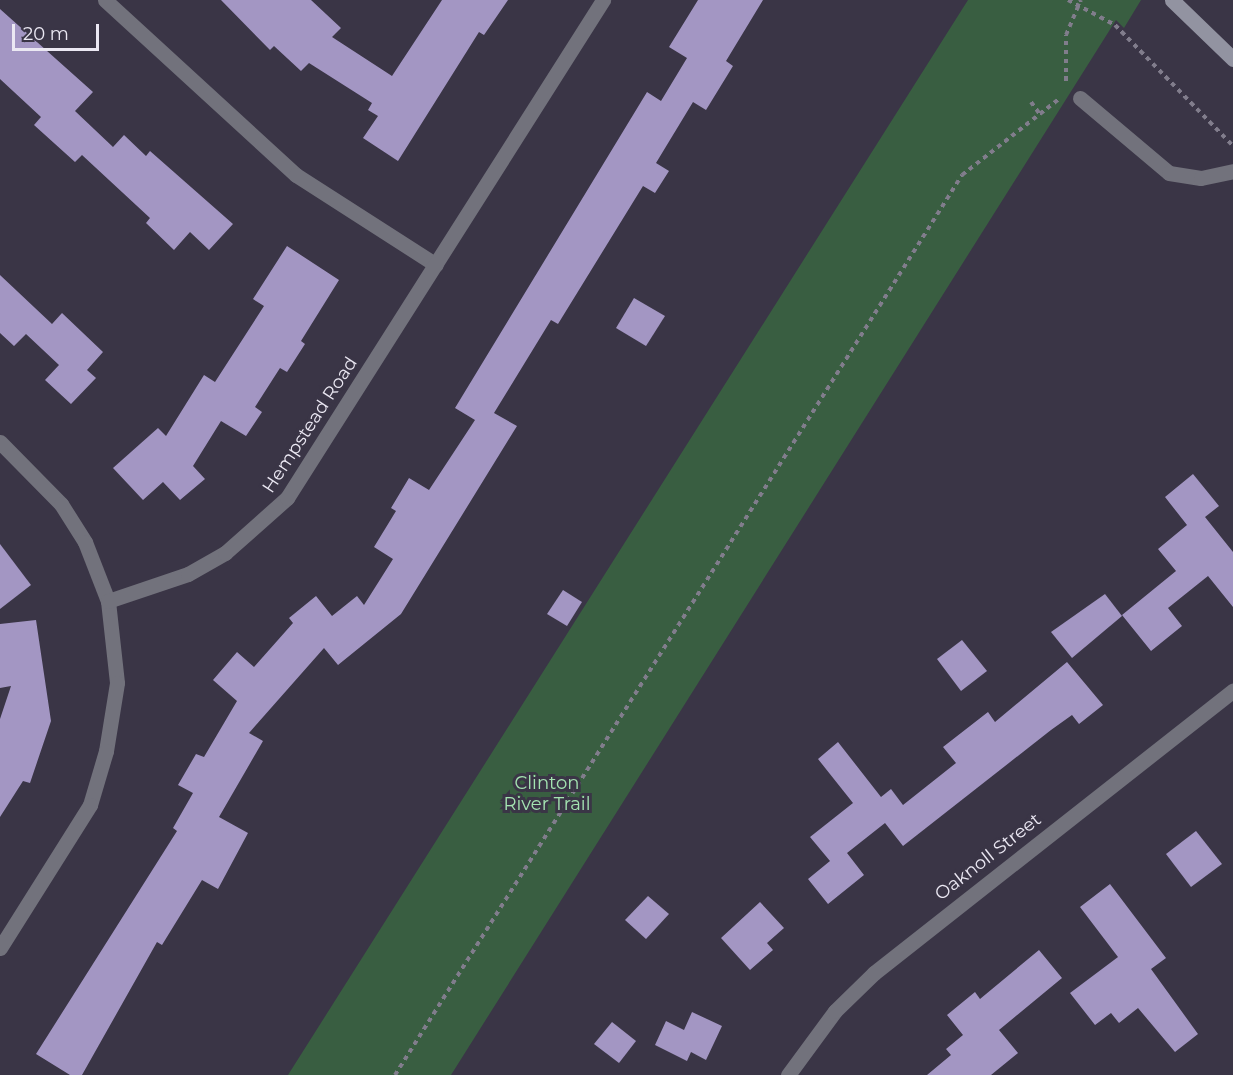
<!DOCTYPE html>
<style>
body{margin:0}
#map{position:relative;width:1233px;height:1075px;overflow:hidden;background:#3a3546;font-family:Montserrat,sans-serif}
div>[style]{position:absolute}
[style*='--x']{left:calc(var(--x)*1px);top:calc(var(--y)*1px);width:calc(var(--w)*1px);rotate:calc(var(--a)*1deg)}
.green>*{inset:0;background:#395e41}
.building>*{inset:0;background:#a396c3}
.path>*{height:4px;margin-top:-2px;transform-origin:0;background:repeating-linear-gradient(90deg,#817d8c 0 4.5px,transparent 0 9px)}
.service>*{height:15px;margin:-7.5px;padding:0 7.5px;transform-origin:7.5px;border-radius:7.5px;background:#72727c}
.minor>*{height:15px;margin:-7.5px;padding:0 7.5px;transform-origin:7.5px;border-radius:7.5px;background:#72727c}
.secondary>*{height:15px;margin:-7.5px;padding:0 7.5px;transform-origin:7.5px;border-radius:7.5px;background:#9293a1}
span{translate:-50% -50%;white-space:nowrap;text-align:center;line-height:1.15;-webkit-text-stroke:6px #3a3546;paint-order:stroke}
.street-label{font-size:18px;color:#ebe8f3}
.park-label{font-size:18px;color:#a4e4b1}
.scale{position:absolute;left:12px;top:24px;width:87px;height:27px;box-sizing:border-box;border:3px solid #ebe8f3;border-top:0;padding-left:8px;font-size:18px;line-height:21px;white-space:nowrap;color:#ebe8f3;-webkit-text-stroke:4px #3a3546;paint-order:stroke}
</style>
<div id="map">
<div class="green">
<div style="clip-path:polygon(968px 0,1141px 0,1124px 28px,1116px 20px,451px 1075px,288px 1075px)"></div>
</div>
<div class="building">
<div style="clip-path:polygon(221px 0,311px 0,341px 28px,332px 37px,392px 76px,442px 0,508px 0,484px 35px,479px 32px,398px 161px,363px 138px,378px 116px,368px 110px,372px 103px,309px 63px,301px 71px,274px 46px,270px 50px)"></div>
<div style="clip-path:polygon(698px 0,763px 0,726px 61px,733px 66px,706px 110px,693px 102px,656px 163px,669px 171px,655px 193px,643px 186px,558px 324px,551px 320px,494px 413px,517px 426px,401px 614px,338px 665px,324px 648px,249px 733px,263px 741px,219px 817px,248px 833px,218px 889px,202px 880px,162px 945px,157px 942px,82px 1075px,70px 1075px,36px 1054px,177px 831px,173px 828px,193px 793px,178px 785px,196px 754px,204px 757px,237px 701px,213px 680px,237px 652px,254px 667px,293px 623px,289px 618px,316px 596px,332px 616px,357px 596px,364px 605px,393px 559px,374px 547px,396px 511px,391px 508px,409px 478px,429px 490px,475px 420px,455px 408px,647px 92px,661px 101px,687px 58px,669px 47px)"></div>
<div style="clip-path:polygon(0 9px,93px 92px,75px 111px,113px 147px,124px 135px,146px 156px,150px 151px,233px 224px,209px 250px,190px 232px,174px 250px,146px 223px,150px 218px,82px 155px,75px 162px,34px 125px,41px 117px,0 79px)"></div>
<div style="clip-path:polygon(287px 246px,339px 280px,301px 341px,305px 344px,287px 372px,280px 368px,255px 407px,262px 412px,246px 436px,221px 421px,193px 466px,205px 479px,180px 500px,163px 482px,143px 500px,113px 468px,158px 428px,166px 436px,204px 375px,215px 382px,264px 306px,253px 299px)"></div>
<div style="clip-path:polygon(0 275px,52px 324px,62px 313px,103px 352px,87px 370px,96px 378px,71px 404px,45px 380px,59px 365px,26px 334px,14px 346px,0 333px)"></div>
<div style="clip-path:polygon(634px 298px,665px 316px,646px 346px,616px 328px)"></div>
<div style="clip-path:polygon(1193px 474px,1219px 506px,1205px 517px,1233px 552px,1233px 607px,1208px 576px,1168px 608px,1182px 626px,1151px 651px,1122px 615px,1176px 571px,1158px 549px,1187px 525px,1165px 497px)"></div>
<div style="clip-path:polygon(0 544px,31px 585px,0 609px)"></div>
<div style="clip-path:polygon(563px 590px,582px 602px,567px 626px,547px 614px)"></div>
<div style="clip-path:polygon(1105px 594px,1122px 616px,1072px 658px,1051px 632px)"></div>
<div style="clip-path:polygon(36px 620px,51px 721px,30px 783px,23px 781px,0 817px,0 719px,11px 686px,0 688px,0 624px)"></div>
<div style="clip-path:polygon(962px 640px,987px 671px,961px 691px,937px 659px)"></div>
<div style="clip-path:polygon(1067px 662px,1103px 705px,1079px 724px,1072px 715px,1051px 730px,903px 846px,885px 823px,847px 853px,864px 875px,828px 904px,808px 879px,830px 861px,810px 837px,853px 803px,818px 759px,838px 742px,881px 797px,891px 789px,903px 805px,956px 763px,943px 747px,988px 712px,995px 722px)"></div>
<div style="clip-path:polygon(1196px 831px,1222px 864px,1191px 887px,1166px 854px)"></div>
<div style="clip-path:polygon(1110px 884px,1166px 958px,1151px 969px,1198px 1034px,1175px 1052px,1138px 1008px,1119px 1023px,1111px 1013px,1095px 1025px,1070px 993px,1118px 957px,1080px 907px)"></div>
<div style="clip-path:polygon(648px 896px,669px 914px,646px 939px,625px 920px)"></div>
<div style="clip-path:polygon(760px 902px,784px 928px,767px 943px,773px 950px,750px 970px,721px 938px)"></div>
<div style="clip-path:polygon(1039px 950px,1062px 978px,999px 1030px,1018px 1053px,991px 1075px,927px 1075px,951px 1055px,946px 1049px,963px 1035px,947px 1015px,975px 992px,980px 999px)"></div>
<div style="clip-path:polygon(692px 1012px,722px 1026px,706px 1060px,691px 1052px,687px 1061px,655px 1045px,666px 1021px,684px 1030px)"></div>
<div style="clip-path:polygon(612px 1022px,636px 1041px,619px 1063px,594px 1044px)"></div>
</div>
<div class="path">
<div style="--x:1068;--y:0;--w:53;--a:28"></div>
<div style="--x:1115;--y:25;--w:169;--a:45.7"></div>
<div style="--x:1066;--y:81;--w:46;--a:-90"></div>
<div style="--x:1066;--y:35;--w:38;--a:-67"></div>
<div style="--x:1031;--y:102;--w:17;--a:54"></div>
<div style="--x:395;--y:1075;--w:1064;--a:-57.79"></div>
<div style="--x:962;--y:175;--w:123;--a:-38.1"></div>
</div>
<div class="service">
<div style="--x:1080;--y:98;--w:116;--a:40.1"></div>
<div style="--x:1169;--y:173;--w:32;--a:9"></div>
<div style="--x:1201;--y:178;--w:33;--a:-12"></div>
</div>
<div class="minor">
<div style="--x:105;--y:0;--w:259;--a:42.5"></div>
<div style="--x:296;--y:175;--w:166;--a:32.7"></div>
<div style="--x:0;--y:442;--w:87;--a:45.5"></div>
<div style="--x:61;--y:504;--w:45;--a:57.7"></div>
<div style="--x:85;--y:542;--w:63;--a:68.7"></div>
<div style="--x:108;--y:601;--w:82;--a:83.7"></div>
<div style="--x:117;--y:683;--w:69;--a:99.2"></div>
<div style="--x:106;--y:751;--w:56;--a:106.5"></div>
<div style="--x:90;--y:805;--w:169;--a:122.2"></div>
<div style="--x:108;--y:601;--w:84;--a:-18.6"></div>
<div style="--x:188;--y:574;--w:43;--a:-29.6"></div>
<div style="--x:225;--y:553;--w:83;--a:-41.6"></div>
<div style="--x:287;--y:498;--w:590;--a:-57.6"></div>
<div style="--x:788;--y:1075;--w:79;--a:-53.7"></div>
<div style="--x:835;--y:1011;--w:54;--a:-44.3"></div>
<div style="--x:874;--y:973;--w:457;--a:-38.2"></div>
</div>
<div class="secondary">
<div style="--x:1172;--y:0;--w:85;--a:44"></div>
</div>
<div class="street-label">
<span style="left:310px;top:425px;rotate:-57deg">Hempstead Road</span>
<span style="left:988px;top:857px;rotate:-38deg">Oaknoll Street</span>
</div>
<div class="park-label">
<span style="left:547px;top:794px">Clinton<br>River Trail</span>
</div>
<div class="scale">20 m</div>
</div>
